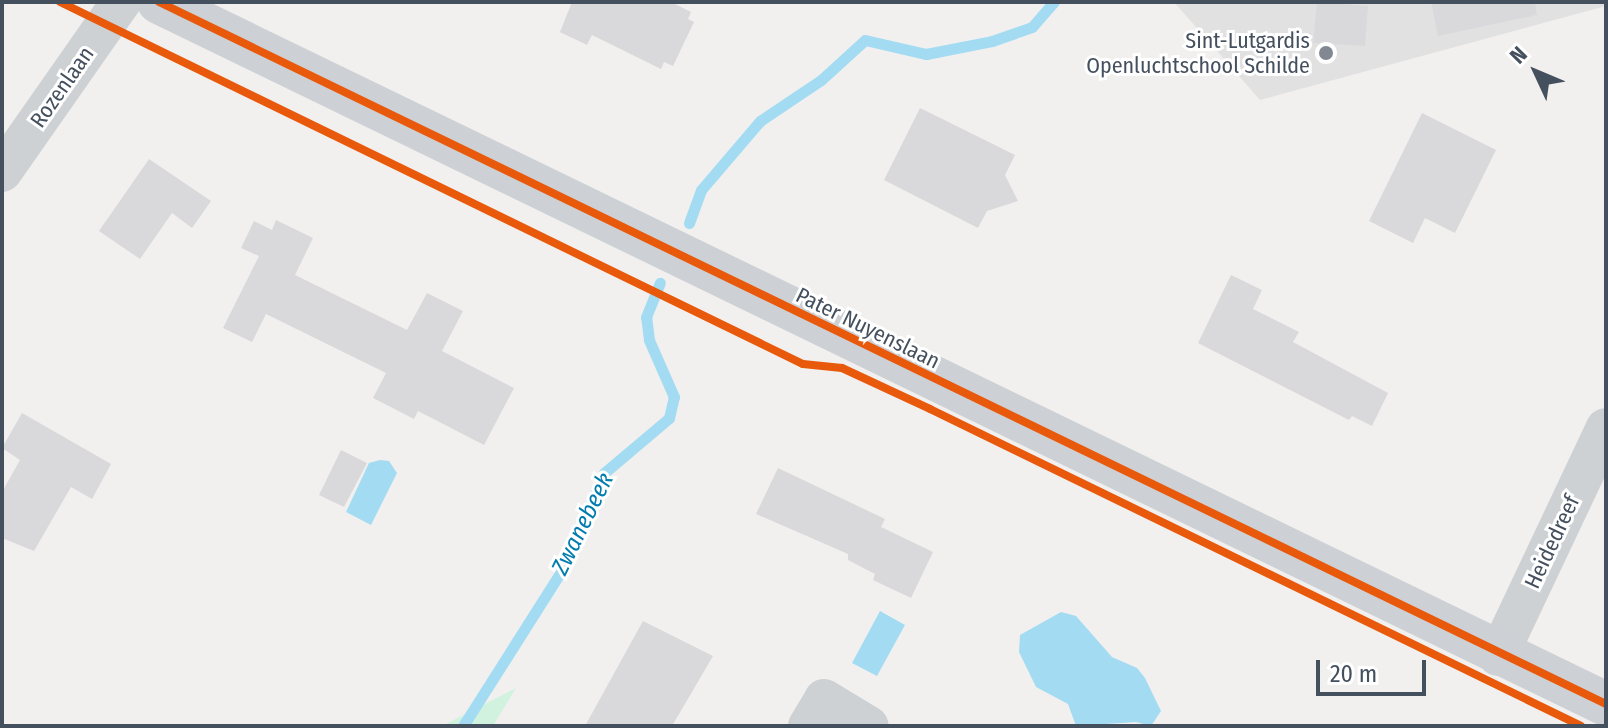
<!DOCTYPE html>
<style>
body{margin:0}
#map{position:relative;width:1608px;height:728px;overflow:hidden;background:#f1f0ef;font-family:"Fira Sans Condensed",sans-serif}
div>[style]{position:absolute}
[style*='--x']{left:calc(var(--x)*1px);top:calc(var(--y)*1px);width:calc(var(--w)*1px);rotate:calc(var(--a)*1deg)}
.education>*{inset:0;background:#e2e1e2}
.green>*{inset:0;background:#d2f2e0}
.water>*{inset:0;background:#a3dcf2}
.stream>*{height:11px;margin:-5.5px;padding:0 5.5px;transform-origin:5.5px;border-radius:5.5px;background:#a3dcf2}
.building>*{inset:0;background:#d9d9db}
.street>*{height:40px;margin:-20px;padding:0 20px;transform-origin:20px;border-radius:20px;background:#ced1d4}
.secondary>*{height:44px;margin:-22px;padding:0 22px;transform-origin:22px;border-radius:22px;background:#cdd1d5}
.cycleway>*{height:8px;margin:-4px;padding:0 4px;transform-origin:4px;border-radius:4px;background:#e8590c}
.dots>*{width:22px;height:22px;translate:-50% -50%;box-sizing:border-box;border:4px solid #fff;border-radius:50%}
span{translate:-50% -50%;white-space:nowrap;text-align:center;line-height:1.15;-webkit-text-stroke:6px #fff;paint-order:stroke}
.poi-label{font-size:22px;color:#45505e}
.right{translate:-100% -50%;text-align:right}
.street-label{font-size:22px;color:#45505e}
.water-label{font-size:24px;color:#017cae;font-style:italic}
.frame{position:absolute;inset:0;border:4px solid #45505e;pointer-events:none}
.north{position:absolute;left:1496px;top:32px;width:80px;height:80px;-webkit-text-stroke:6px #fff;paint-order:stroke;rotate:314deg;font-size:22px;font-weight:700;line-height:32px;text-align:center;color:#45505e}
.north::after{content:'';display:block;margin:auto;width:28px;height:36px;background:#45505e;clip-path:polygon(50% 0,100% 100%,50% 72%,0 100%)}
.scale{position:absolute;left:1316px;top:660px;width:110px;height:36px;box-sizing:border-box;border:4px solid #45505e;border-top:0;padding-left:10px;font-size:24px;line-height:28px;white-space:nowrap;color:#45505e;-webkit-text-stroke:6px #fff;paint-order:stroke}
</style>
<div id="map">
<div class="education">
<div style="clip-path:polygon(1174px 2px,1606px 2px,1606px 6px,1260px 100px)"></div>
</div>
<div class="green">
<div style="clip-path:polygon(516px 688px,493px 726px,442px 726px)"></div>
</div>
<div class="water">
<div style="clip-path:polygon(380px 460px,389px 461px,397px 473px,371px 525px,346px 512px,369px 463px)"></div>
<div style="clip-path:polygon(880px 611px,905px 625px,877px 676px,852px 663px)"></div>
<div style="clip-path:polygon(1061px 612px,1076px 616px,1112px 657px,1137px 668px,1145px 678px,1161px 711px,1151px 726px,1136px 722px,1076px 726px,1068px 704px,1036px 687px,1019px 652px,1020px 635px)"></div>
</div>
<div class="stream">
<div style="--x:689;--y:223;--w:35;--a:-70"></div>
<div style="--x:701;--y:190;--w:91;--a:-49.5"></div>
<div style="--x:760;--y:121;--w:73;--a:-33.9"></div>
<div style="--x:821;--y:80;--w:59;--a:-42.3"></div>
<div style="--x:865;--y:40;--w:63;--a:12.9"></div>
<div style="--x:926;--y:54;--w:67;--a:-11.1"></div>
<div style="--x:992;--y:41;--w:42;--a:-19.3"></div>
<div style="--x:1032;--y:27;--w:33;--a:-49"></div>
<div style="--x:463;--y:726;--w:192;--a:-57.6"></div>
<div style="--x:566;--y:564;--w:99;--a:-67.3"></div>
<div style="--x:604;--y:473;--w:85;--a:-40.2"></div>
<div style="--x:669;--y:418;--w:22;--a:-77"></div>
<div style="--x:674;--y:397;--w:62;--a:-113.7"></div>
<div style="--x:649;--y:340;--w:23;--a:-97"></div>
<div style="--x:646;--y:317;--w:37;--a:-68"></div>
</div>
<div class="building">
<div style="clip-path:polygon(572px 2px,671px 2px,691px 12px,688px 19px,694px 22px,673px 66px,664px 62px,661px 69px,592px 35px,587px 45px,560px 32px)"></div>
<div style="clip-path:polygon(1317px 2px,1368px 6px,1365px 46px,1313px 43px)"></div>
<div style="clip-path:polygon(1431px 2px,1535px 2px,1537px 15px,1438px 36px)"></div>
<div style="clip-path:polygon(920px 108px,1015px 155px,1005px 175px,1018px 201px,987px 211px,978px 228px,884px 180px)"></div>
<div style="clip-path:polygon(1422px 113px,1496px 150px,1455px 233px,1425px 218px,1413px 243px,1369px 221px)"></div>
<div style="clip-path:polygon(149px 159px,211px 201px,192px 228px,172px 213px,140px 259px,99px 231px)"></div>
<div style="clip-path:polygon(276px 220px,313px 238px,295px 275px,407px 330px,427px 293px,463px 311px,442px 351px,514px 388px,484px 445px,418px 411px,414px 419px,373px 398px,386px 373px,266px 314px,252px 342px,223px 328px,259px 256px,241px 248px,254px 221px,272px 230px)"></div>
<div style="clip-path:polygon(1231px 275px,1262px 290px,1253px 309px,1299px 332px,1293px 342px,1388px 393px,1372px 426px,1352px 416px,1349px 420px,1198px 343px)"></div>
<div style="clip-path:polygon(22px 413px,111px 464px,92px 499px,71px 487px,34px 551px,2px 538px,2px 492px,20px 460px,2px 448px)"></div>
<div style="clip-path:polygon(341px 450px,367px 463px,344px 507px,319px 495px)"></div>
<div style="clip-path:polygon(778px 468px,885px 519px,881px 527px,933px 552px,911px 598px,873px 580px,875px 574px,848px 560px,848px 554px,756px 514px)"></div>
<div style="clip-path:polygon(643px 621px,713px 656px,672px 726px,585px 726px)"></div>
</div>
<div class="street">
<div style="--x:2;--y:172;--w:208;--a:-55"></div>
<div style="--x:1498;--y:656;--w:252;--a:-64.7"></div>
<div style="--x:808;--y:726;--w:31;--a:-59"></div>
<div style="--x:824;--y:699;--w:52;--a:31"></div>
</div>
<div class="secondary">
<div style="--x:159;--y:2;--w:1608;--a:25.88"></div>
</div>
<div class="cycleway">
<div style="--x:60;--y:2;--w:826;--a:25.98"></div>
<div style="--x:803;--y:364;--w:39;--a:6"></div>
<div style="--x:842;--y:368;--w:97;--a:25"></div>
<div style="--x:930;--y:409;--w:724;--a:25.96"></div>
<div style="--x:159;--y:2;--w:1608;--a:25.88"></div>
</div>
<div class="dots">
<div style="left:1326px;top:53px;background:#818891"></div>
</div>
<div class="poi-label">
<span class="right" style="left:1310px;top:53px">Sint-Lutgardis<br>Openluchtschool Schilde</span>
</div>
<div class="street-label">
<span style="left:62px;top:87px;rotate:-55deg">Rozenlaan</span>
<span style="left:868px;top:328px;rotate:26deg">Pater Nuyenslaan</span>
<span style="left:1552px;top:542px;rotate:-65deg">Heidedreef</span>
</div>
<div class="water-label">
<span style="left:583px;top:524px;rotate:-64deg">Zwanebeek</span>
</div>
<div class="frame"></div>
<div class="north">N</div>
<div class="scale">20 m</div>
</div>
